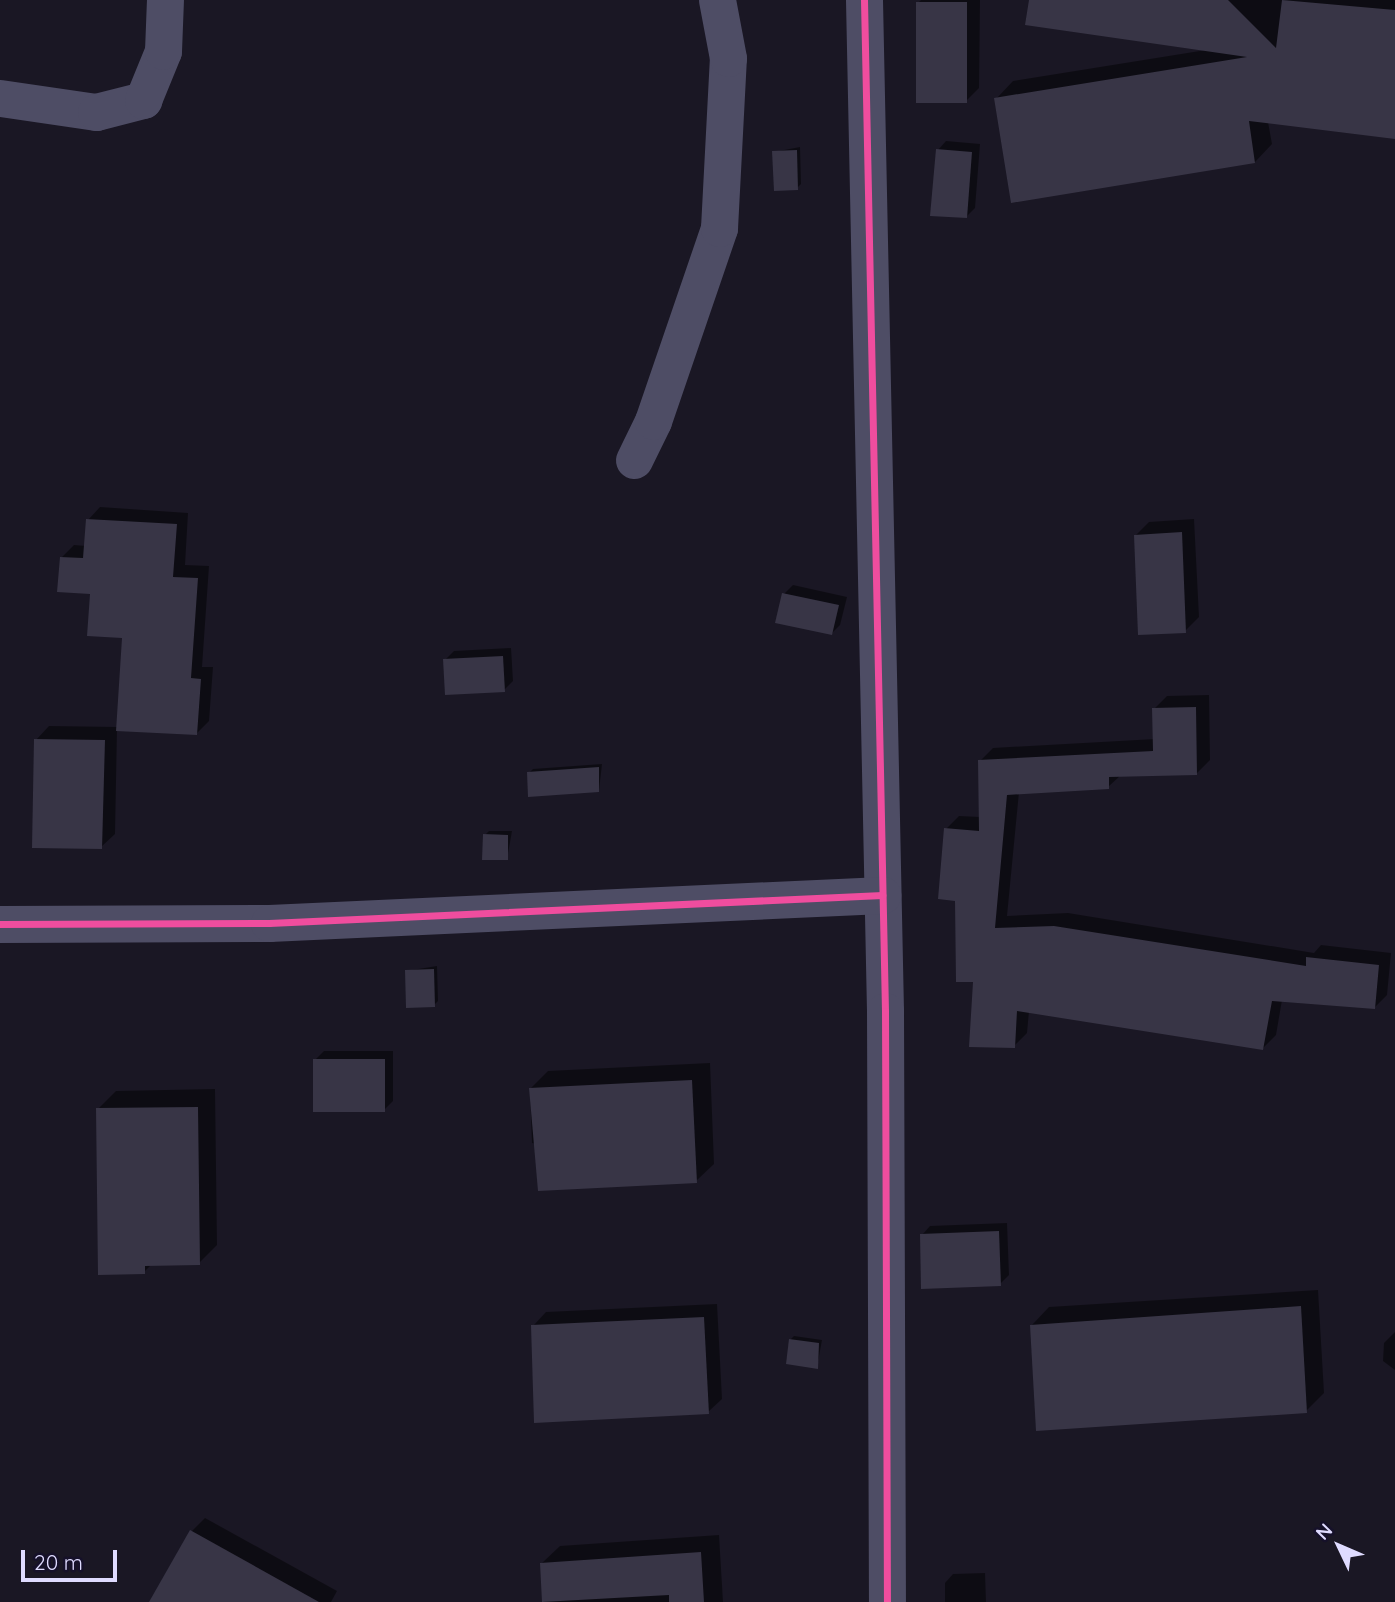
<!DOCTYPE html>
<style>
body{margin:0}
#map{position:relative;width:1395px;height:1602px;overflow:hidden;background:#1a1724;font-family:Quicksand,sans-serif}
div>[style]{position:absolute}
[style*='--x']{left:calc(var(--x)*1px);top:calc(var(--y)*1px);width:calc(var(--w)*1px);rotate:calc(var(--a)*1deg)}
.shadow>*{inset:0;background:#0007}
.building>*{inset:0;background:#383546}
.minor>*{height:37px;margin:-18.5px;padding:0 18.5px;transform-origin:18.5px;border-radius:18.5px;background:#4e4d65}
.cycleway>*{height:7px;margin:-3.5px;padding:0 3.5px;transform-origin:3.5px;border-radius:3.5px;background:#ef4d9e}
span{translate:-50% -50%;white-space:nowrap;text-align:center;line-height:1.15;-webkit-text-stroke:5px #16112a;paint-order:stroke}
.north{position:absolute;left:1304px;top:1511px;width:70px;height:70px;-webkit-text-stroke:5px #16112a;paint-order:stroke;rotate:314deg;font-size:19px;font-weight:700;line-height:28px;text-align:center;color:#dfdbff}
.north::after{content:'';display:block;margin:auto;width:24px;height:32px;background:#dfdbff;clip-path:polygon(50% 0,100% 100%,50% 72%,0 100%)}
.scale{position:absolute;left:21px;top:1550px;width:96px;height:32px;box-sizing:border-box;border:4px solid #dfdbff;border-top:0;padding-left:9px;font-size:21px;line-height:24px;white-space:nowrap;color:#dfdbff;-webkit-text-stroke:5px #16112a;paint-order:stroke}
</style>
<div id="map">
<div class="shadow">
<div style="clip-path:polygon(921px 0,980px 0,979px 88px,966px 101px,918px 3px)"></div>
<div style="clip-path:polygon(1031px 0,1395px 0,1395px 137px,1268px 122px,1272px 144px,1255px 162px,996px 99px,1013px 81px,1206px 50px)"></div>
<div style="clip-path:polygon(946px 141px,980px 144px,975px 208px,966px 217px,938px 150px)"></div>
<div style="clip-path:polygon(800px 147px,801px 184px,797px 188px,774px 152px)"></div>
<div style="clip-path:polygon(100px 507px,188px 513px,185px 565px,209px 566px,202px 667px,213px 667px,209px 721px,196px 734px,117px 729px,115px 834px,101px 847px,36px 740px,49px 726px,118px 727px,124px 637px,61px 558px,74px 545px,86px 546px,88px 520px)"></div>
<div style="clip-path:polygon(1194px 519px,1199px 617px,1185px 631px,1136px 535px,1149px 522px)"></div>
<div style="clip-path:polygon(793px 585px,847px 597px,840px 625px,832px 633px,784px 594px)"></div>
<div style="clip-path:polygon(511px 648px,513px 681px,504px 690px,445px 660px,454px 651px)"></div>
<div style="clip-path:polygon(1209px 695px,1210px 760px,1197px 773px,1121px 775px,1108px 787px,1019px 792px,1007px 916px,1068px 913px,1314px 953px,1321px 945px,1391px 953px,1387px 995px,1374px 1008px,1282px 1000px,1276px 1035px,1263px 1048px,1029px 1011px,1027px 1033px,1014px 1046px,975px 980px,946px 829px,959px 816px,980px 817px,980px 761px,993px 748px,1155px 739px,1154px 709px,1167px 696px)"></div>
<div style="clip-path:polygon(602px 764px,599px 790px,529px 773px,533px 769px)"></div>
<div style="clip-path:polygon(489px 831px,512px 831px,507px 859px,485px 835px)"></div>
<div style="clip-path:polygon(437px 966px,438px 1001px,434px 1005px,406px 971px)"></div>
<div style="clip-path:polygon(324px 1051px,393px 1051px,393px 1101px,384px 1110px,315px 1060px)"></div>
<div style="clip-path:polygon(710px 1063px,714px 1164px,696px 1181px,532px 1143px,530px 1089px,548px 1071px)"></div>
<div style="clip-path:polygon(215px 1089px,217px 1245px,199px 1263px,152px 1264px,144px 1272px,98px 1109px,116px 1091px)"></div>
<div style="clip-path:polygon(1007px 1223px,1009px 1275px,1000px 1284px,922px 1235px,930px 1226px)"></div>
<div style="clip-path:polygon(1318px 1290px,1324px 1393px,1306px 1411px,1032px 1325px,1049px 1307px)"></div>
<div style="clip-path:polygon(717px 1304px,722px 1399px,708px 1412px,533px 1326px,546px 1312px)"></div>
<div style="clip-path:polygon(1395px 1332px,1395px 1370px,1383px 1361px,1384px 1343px)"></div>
<div style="clip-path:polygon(794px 1336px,822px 1340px,817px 1367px,790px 1340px)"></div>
<div style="clip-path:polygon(205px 1518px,337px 1591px,331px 1602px,167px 1602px,192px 1531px)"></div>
<div style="clip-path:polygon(719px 1535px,723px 1602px,544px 1602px,542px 1563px,560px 1546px)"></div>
<div style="clip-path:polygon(985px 1573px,986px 1602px,945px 1602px,945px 1583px,953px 1574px)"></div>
</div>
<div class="building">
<div style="clip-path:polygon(1029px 0,1228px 0,1276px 48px,1282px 0,1395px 10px,1395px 139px,1249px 121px,1255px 163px,1011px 203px,994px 98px,1247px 57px,1025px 25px)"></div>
<div style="clip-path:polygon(916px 2px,967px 2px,967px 103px,916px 103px)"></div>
<div style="clip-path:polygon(936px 149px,972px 152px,967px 218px,930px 216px)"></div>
<div style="clip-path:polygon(797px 150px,798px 190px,774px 191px,772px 151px)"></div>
<div style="clip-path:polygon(86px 519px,177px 524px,173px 577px,198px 578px,191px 678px,201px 679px,197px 735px,116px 731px,122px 638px,87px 636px,90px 594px,57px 592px,60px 557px,83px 558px)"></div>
<div style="clip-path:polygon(1182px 532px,1186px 633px,1138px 635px,1134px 535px)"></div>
<div style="clip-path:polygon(782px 593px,839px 605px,832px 635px,775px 623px)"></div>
<div style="clip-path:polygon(503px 656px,505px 692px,445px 695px,443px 659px)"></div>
<div style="clip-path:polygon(1196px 707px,1197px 775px,1109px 777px,1109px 789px,1007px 795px,995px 928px,1054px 926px,1306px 966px,1306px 957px,1379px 965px,1375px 1009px,1272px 1001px,1263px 1050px,1017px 1011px,1015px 1048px,969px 1047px,973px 982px,956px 982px,955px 901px,938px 899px,944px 828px,979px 831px,978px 760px,1153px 751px,1152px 708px)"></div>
<div style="clip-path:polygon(34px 739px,105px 740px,102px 849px,32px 848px)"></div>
<div style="clip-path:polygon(599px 767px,599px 792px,528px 797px,527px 772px)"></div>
<div style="clip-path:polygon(483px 834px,508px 835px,508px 860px,482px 860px)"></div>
<div style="clip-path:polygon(434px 969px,435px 1007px,406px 1008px,405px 970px)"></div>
<div style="clip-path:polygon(313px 1059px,385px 1059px,385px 1112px,313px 1112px)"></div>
<div style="clip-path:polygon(692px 1080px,697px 1183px,538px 1191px,529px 1088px)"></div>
<div style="clip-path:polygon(198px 1107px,200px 1265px,145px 1266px,145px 1274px,98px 1275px,96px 1108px)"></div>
<div style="clip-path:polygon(999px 1231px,1001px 1286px,921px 1289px,920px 1234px)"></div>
<div style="clip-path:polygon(1301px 1306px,1307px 1413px,1036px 1431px,1030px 1325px)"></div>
<div style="clip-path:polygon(704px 1317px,709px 1414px,534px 1423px,531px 1325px)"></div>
<div style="clip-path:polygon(789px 1339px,819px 1343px,818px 1369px,786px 1364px)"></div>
<div style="clip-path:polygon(190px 1530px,319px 1602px,149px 1602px)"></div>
<div style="clip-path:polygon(701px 1552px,704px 1602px,669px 1602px,669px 1595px,542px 1602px,540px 1563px)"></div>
</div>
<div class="minor">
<div style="--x:864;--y:0;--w:1011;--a:88.81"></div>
<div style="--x:885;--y:1011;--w:591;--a:89.81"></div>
<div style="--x:0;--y:98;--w:97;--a:8.3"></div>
<div style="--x:96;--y:112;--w:49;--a:-14.3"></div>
<div style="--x:143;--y:100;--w:53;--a:-67.8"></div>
<div style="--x:163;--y:51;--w:51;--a:-87.8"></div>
<div style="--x:634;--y:460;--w:43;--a:-64"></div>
<div style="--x:653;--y:421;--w:204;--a:-71.1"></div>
<div style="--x:719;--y:228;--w:170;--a:-87"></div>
<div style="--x:728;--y:58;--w:59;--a:-100.7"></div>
<div style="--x:0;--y:924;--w:269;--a:-0.2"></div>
<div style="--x:269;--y:923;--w:614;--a:-2.62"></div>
</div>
<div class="cycleway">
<div style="--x:864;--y:0;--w:1011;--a:88.81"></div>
<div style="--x:885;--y:1011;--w:591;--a:89.81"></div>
<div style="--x:0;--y:924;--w:269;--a:-0.2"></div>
<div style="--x:269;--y:923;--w:614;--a:-2.62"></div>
</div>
<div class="north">N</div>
<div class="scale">20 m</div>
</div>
